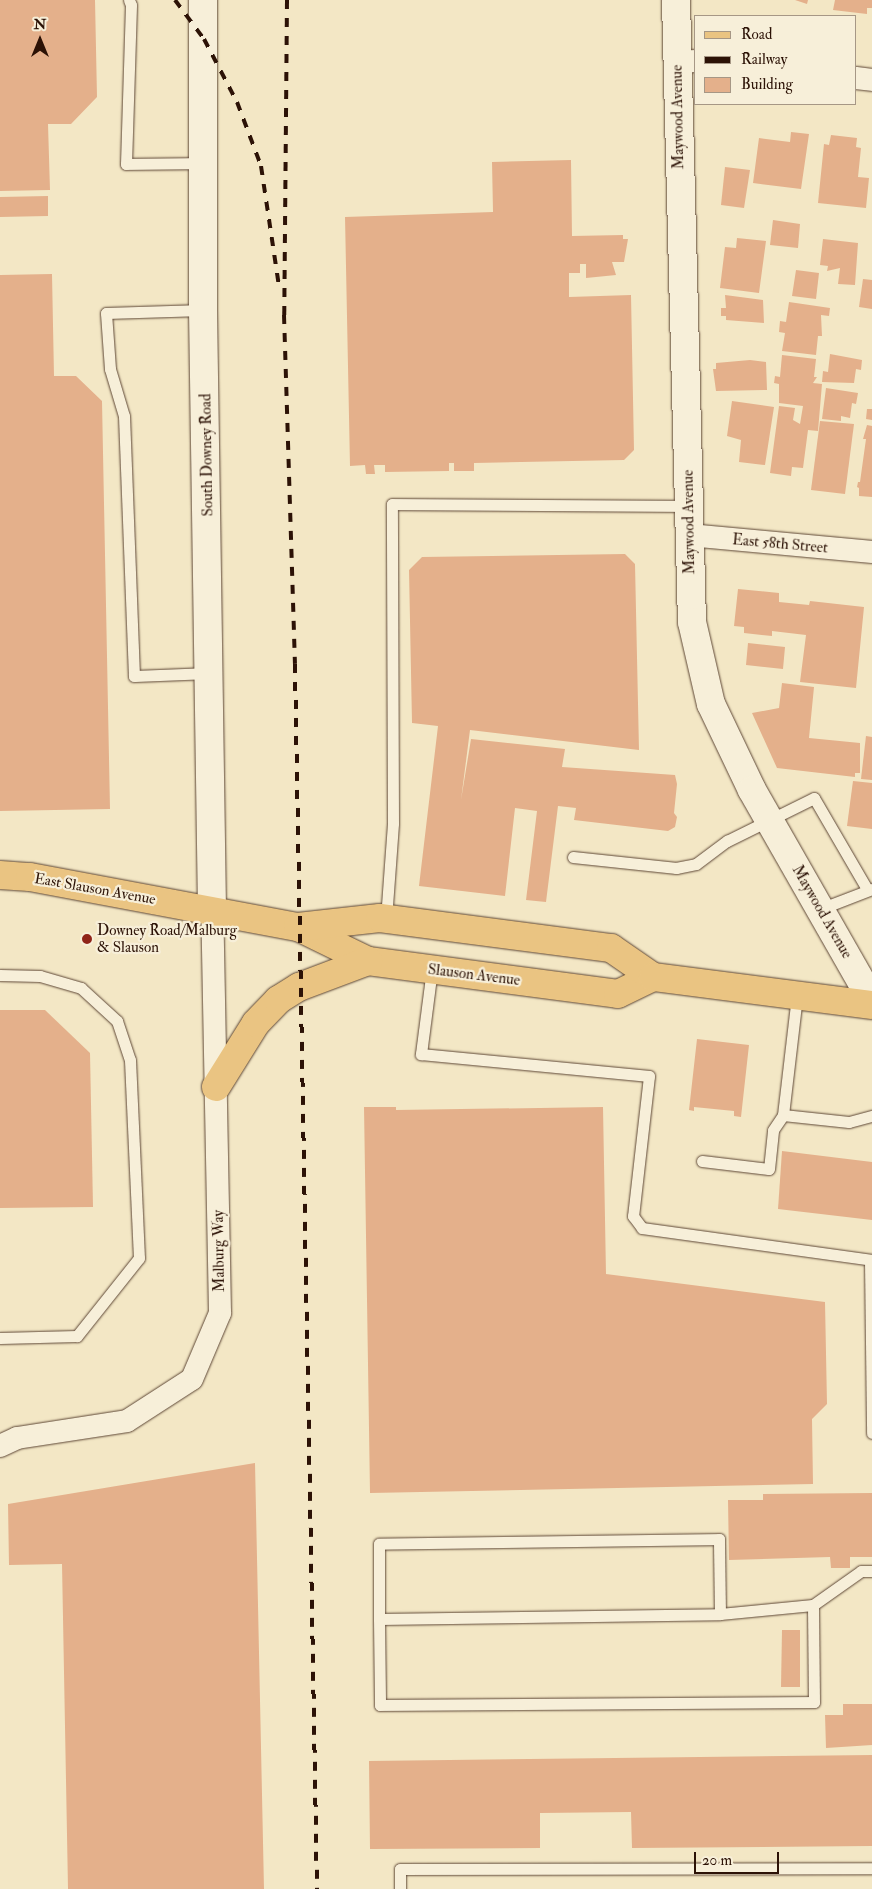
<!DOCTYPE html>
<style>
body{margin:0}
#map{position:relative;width:872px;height:1889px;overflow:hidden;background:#f3e7c5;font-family:"IM FELL Double Pica",serif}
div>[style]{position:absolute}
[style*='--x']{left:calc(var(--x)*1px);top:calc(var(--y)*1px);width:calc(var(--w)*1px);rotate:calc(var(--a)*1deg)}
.building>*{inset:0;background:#e4b08b}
.roads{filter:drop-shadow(0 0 1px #5e4736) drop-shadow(0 0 1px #5e4736)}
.lane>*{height:11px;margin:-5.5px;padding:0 5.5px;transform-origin:5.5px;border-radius:5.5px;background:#f7efd9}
.street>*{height:22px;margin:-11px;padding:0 11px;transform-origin:11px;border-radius:11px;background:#f7efd9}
.secondary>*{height:28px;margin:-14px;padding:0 14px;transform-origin:14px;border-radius:14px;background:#f7efd9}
.primary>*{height:28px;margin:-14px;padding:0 14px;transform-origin:14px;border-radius:14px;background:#eac482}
.rail>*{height:4px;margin-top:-2px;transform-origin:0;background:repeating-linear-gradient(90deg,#2c1206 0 9px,transparent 0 18px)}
.dots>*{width:14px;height:14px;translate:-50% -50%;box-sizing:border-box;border:2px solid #f7efd9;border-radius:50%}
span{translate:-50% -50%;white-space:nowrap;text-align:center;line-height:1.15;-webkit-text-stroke:4.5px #f7efd9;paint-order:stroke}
.street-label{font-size:15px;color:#2c1206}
.poi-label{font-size:15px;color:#2c1206}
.left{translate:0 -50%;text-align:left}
.legend{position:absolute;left:694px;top:15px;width:162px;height:90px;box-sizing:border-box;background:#f7efd9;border:1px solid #a69785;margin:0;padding:6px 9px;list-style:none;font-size:15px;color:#2c1206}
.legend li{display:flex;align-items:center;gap:10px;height:25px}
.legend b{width:25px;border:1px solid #a69785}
.north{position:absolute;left:15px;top:15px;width:50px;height:50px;-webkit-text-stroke:4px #f7efd9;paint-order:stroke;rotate:0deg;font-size:14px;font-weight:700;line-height:20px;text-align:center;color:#2c1206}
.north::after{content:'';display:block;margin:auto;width:18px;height:22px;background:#2c1206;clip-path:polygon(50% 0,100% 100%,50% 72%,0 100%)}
.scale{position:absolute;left:694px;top:1852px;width:85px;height:22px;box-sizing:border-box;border:2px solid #2c1206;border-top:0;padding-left:6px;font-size:15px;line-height:18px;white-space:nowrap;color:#2c1206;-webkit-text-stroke:4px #f7efd9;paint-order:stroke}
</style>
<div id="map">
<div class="building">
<div style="clip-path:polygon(0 0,95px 0,97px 97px,71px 124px,48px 124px,50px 190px,0 191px)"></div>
<div style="clip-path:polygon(795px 0,808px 0,807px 4px)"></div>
<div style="clip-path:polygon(835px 0,872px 0,872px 8px,867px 8px,867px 14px,833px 10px)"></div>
<div style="clip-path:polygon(791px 132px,809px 134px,801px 189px,753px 183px,759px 138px,790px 142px)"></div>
<div style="clip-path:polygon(831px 135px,857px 138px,856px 147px,861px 148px,858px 177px,869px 178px,866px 208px,818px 203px,824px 144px,829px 145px)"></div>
<div style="clip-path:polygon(571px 160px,572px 236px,623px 235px,623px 239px,628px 239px,624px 262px,612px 262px,616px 275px,586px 278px,586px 264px,580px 264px,580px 273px,569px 273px,569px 297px,631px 295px,634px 450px,624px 460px,474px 463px,474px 471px,454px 471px,454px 463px,449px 463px,449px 471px,385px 472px,385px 465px,374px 465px,375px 474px,366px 474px,365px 465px,350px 466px,345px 217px,493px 212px,492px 162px)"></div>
<div style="clip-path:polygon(725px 167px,750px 170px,744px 208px,721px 205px)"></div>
<div style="clip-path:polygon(48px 196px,48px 216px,0 217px,0 197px)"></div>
<div style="clip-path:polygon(773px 220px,800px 224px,798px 248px,770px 245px)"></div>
<div style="clip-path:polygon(737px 238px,766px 241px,759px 293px,720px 288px,725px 247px,736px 248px)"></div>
<div style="clip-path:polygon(823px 239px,858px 243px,855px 285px,838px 284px,840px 268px,827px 271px,828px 266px,820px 265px)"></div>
<div style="clip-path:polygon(796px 270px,819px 273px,816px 299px,792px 296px)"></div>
<div style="clip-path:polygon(52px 274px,54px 376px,76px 376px,102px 401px,110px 809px,0 811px,0 275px)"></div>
<div style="clip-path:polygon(863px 279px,872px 280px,872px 309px,859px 307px)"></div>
<div style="clip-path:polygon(725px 295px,763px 300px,764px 323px,726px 320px,726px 316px,721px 316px,721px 308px,726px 308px)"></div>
<div style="clip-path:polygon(789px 302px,830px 308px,829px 316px,821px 315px,822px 336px,818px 336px,816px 355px,782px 351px,785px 333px,779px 332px,780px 321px,786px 322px)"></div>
<div style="clip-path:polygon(830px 354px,862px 360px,861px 370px,856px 369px,854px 383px,822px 382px,823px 371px,828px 372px)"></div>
<div style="clip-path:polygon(782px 355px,816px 359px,814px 377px,817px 377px,813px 383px,822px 384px,818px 431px,808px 430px,803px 468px,792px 467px,791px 476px,770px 473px,779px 406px,795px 408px,793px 420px,800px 424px,803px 406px,779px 403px,779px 384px,774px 383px,775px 376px,780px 377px)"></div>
<div style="clip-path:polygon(750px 360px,766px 362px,767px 390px,716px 391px,713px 369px,716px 369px,716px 363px)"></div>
<div style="clip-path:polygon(826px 388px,858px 393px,856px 404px,852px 403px,850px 418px,841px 416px,841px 421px,822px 419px)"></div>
<div style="clip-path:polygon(732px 401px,774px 407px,765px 465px,739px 462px,741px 440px,727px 436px)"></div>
<div style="clip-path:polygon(867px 409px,872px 409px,872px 420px,866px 419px)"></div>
<div style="clip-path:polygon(820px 421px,854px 424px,845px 494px,811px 490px)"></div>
<div style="clip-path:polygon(867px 425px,872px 426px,872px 497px,859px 496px,859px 488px,857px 487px,858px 482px,860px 482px,866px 439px,863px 439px)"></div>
<div style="clip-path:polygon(625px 554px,635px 564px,639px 750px,470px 730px,461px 800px,471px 739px,565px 749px,562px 767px,675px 775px,677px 784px,674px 813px,677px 817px,675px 827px,668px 831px,574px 820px,576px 808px,558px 806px,546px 902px,526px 900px,537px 811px,515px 808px,505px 896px,419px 886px,438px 726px,412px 723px,409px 570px,422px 557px)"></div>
<div style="clip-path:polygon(738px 589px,779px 593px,779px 602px,809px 605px,810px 601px,864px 607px,856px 688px,800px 682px,806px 635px,772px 631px,772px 636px,744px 633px,744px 627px,734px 626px)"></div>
<div style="clip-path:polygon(748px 643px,785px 647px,783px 669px,746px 665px)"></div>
<div style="clip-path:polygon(782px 683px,814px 687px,809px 738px,860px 743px,860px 773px,855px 773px,855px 777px,777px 768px,752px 713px,779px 708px)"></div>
<div style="clip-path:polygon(866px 736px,872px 737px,872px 780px,861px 779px)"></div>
<div style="clip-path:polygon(853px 781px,872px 783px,872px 829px,847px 826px)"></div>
<div style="clip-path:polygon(0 1010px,45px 1010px,90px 1053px,93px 1207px,0 1208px)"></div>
<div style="clip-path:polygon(697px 1039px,749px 1045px,741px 1117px,734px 1116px,734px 1111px,694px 1107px,694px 1111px,689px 1110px)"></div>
<div style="clip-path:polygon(364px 1107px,396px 1107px,396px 1110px,603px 1107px,606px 1274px,825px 1302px,827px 1404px,812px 1419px,813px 1484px,370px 1493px)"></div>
<div style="clip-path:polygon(782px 1151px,872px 1162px,872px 1220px,778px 1209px)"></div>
<div style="clip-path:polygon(255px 1463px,264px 1889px,68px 1889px,62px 1564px,9px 1565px,8px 1504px)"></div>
<div style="clip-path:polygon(872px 1493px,872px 1557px,850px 1557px,850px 1568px,831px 1568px,830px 1557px,729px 1560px,728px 1500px,763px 1500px,763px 1494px)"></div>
<div style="clip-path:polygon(782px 1630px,800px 1630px,800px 1687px,781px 1687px)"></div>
<div style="clip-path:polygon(843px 1704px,872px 1704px,872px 1745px,826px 1748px,825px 1715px,843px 1715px)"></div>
<div style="clip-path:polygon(872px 1755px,872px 1846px,632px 1848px,631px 1812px,540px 1813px,540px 1848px,370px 1849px,369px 1761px)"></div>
</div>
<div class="roads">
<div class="lane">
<div style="--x:129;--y:0;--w:5;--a:68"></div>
<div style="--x:131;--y:5;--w:159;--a:91.8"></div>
<div style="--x:126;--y:164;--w:78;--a:-0.7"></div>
<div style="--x:203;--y:310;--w:97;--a:178.2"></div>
<div style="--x:106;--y:313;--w:56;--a:85.9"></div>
<div style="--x:110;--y:369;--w:49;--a:73.4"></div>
<div style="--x:124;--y:416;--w:260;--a:87.8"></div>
<div style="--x:134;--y:676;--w:76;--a:-2.3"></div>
<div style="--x:573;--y:857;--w:104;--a:6.1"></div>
<div style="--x:676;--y:868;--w:20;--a:-11"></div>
<div style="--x:696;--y:864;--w:39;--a:-37"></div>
<div style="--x:727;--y:841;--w:97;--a:-26.3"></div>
<div style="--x:814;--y:798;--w:105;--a:59.8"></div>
<div style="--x:820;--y:909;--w:56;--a:-21"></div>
<div style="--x:386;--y:919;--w:96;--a:-85.8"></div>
<div style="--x:393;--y:823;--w:319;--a:-90.2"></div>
<div style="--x:392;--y:504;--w:297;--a:0.4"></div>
<div style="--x:432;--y:969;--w:86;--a:97.4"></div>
<div style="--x:421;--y:1054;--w:229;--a:5.5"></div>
<div style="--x:649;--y:1076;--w:141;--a:96.5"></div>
<div style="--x:633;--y:1216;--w:15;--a:53"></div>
<div style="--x:642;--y:1228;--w:232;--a:7.9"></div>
<div style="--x:0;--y:975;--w:40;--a:1.4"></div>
<div style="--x:40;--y:976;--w:43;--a:16.3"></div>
<div style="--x:81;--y:988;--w:49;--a:42.5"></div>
<div style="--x:117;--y:1021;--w:41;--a:71.6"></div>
<div style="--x:130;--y:1060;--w:198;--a:87.4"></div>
<div style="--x:139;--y:1258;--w:100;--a:128.5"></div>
<div style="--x:77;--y:1336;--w:77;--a:178.5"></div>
<div style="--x:783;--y:1115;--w:66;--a:6.1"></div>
<div style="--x:849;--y:1122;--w:24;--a:-15"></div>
<div style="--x:702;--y:1161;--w:67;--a:6.8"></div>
<div style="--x:769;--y:1169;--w:39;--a:-84"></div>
<div style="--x:773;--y:1130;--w:18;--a:-56"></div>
<div style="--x:783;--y:1115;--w:121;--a:-83.3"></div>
<div style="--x:870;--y:1260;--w:173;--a:89.3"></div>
<div style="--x:720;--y:1614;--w:75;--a:-90.8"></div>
<div style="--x:719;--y:1539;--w:340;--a:179.2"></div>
<div style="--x:379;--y:1544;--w:75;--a:90"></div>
<div style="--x:379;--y:1619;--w:341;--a:-0.8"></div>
<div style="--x:720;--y:1614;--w:93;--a:-5.5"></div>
<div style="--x:813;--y:1605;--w:59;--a:-35.3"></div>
<div style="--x:861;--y:1571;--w:11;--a:0"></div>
<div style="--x:379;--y:1619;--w:86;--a:89.3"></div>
<div style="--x:380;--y:1705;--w:434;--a:-0.4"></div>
<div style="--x:814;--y:1702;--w:97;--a:-90.6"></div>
<div style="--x:400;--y:1889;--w:20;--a:-90"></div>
<div style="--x:400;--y:1869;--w:472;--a:-0.1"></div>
</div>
<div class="street">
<div style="--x:676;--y:62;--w:20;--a:-3"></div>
<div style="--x:856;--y:78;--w:16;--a:7"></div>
<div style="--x:689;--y:535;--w:184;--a:5.3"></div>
<div style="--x:0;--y:1446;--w:19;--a:-25"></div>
<div style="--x:17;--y:1438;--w:111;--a:-8.8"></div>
<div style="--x:127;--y:1421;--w:77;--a:-32.9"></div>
<div style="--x:192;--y:1379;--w:72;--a:-67"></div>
<div style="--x:220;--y:1313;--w:402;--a:-91.1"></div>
</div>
<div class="secondary">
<div style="--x:203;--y:0;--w:310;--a:90"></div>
<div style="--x:203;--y:310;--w:601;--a:89.14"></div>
<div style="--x:676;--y:0;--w:622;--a:88.53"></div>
<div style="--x:692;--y:622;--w:84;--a:77"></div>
<div style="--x:711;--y:704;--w:95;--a:64.5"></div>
<div style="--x:752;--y:790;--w:242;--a:60.3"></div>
</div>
<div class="primary">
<div style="--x:0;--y:875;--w:30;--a:4"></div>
<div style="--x:30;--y:877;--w:273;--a:10.6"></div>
<div style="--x:298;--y:927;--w:78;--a:25.9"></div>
<div style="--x:368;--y:961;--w:252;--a:7.5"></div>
<div style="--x:618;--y:994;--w:39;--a:-26"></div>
<div style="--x:298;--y:927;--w:82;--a:-6.3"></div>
<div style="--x:380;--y:918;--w:233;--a:7.4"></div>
<div style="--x:611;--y:948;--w:51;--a:34.6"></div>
<div style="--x:653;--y:977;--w:221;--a:7.3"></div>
<div style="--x:216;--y:1087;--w:75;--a:-58"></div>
<div style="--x:256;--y:1023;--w:32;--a:-46"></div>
<div style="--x:278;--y:1000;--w:25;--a:-32"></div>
<div style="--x:299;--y:987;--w:74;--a:-20.6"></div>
</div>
</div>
<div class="rail">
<div style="--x:175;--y:0;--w:49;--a:53.4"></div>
<div style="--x:204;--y:39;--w:71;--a:62.4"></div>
<div style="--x:237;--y:102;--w:68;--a:69.4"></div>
<div style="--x:261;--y:166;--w:122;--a:81.5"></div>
<div style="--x:287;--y:0;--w:315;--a:90.5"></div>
<div style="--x:284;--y:315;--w:349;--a:88.2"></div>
<div style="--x:295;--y:664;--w:1225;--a:88.97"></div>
</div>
<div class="dots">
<div style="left:87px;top:939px;background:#8f2418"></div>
</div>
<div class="street-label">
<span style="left:678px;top:117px;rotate:-91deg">Maywood Avenue</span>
<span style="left:207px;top:455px;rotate:-91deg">South Downey Road</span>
<span style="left:689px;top:522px;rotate:-91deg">Maywood Avenue</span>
<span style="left:780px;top:544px;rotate:5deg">East 58th Street</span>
<span style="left:95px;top:889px;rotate:10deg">East Slauson Avenue</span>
<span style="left:822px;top:912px;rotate:60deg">Maywood Avenue</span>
<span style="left:474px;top:975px;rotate:7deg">Slauson Avenue</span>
<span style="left:219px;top:1251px;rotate:-91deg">Malburg Way</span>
</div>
<div class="poi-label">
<span class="left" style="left:97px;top:939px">Downey Road/Malburg<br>&amp; Slauson</span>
</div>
<ul class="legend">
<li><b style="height:6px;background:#eac482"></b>Road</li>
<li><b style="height:6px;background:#2c1206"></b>Railway</li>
<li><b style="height:14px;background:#e4b08b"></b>Building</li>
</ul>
<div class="north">N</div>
<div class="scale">20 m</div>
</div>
